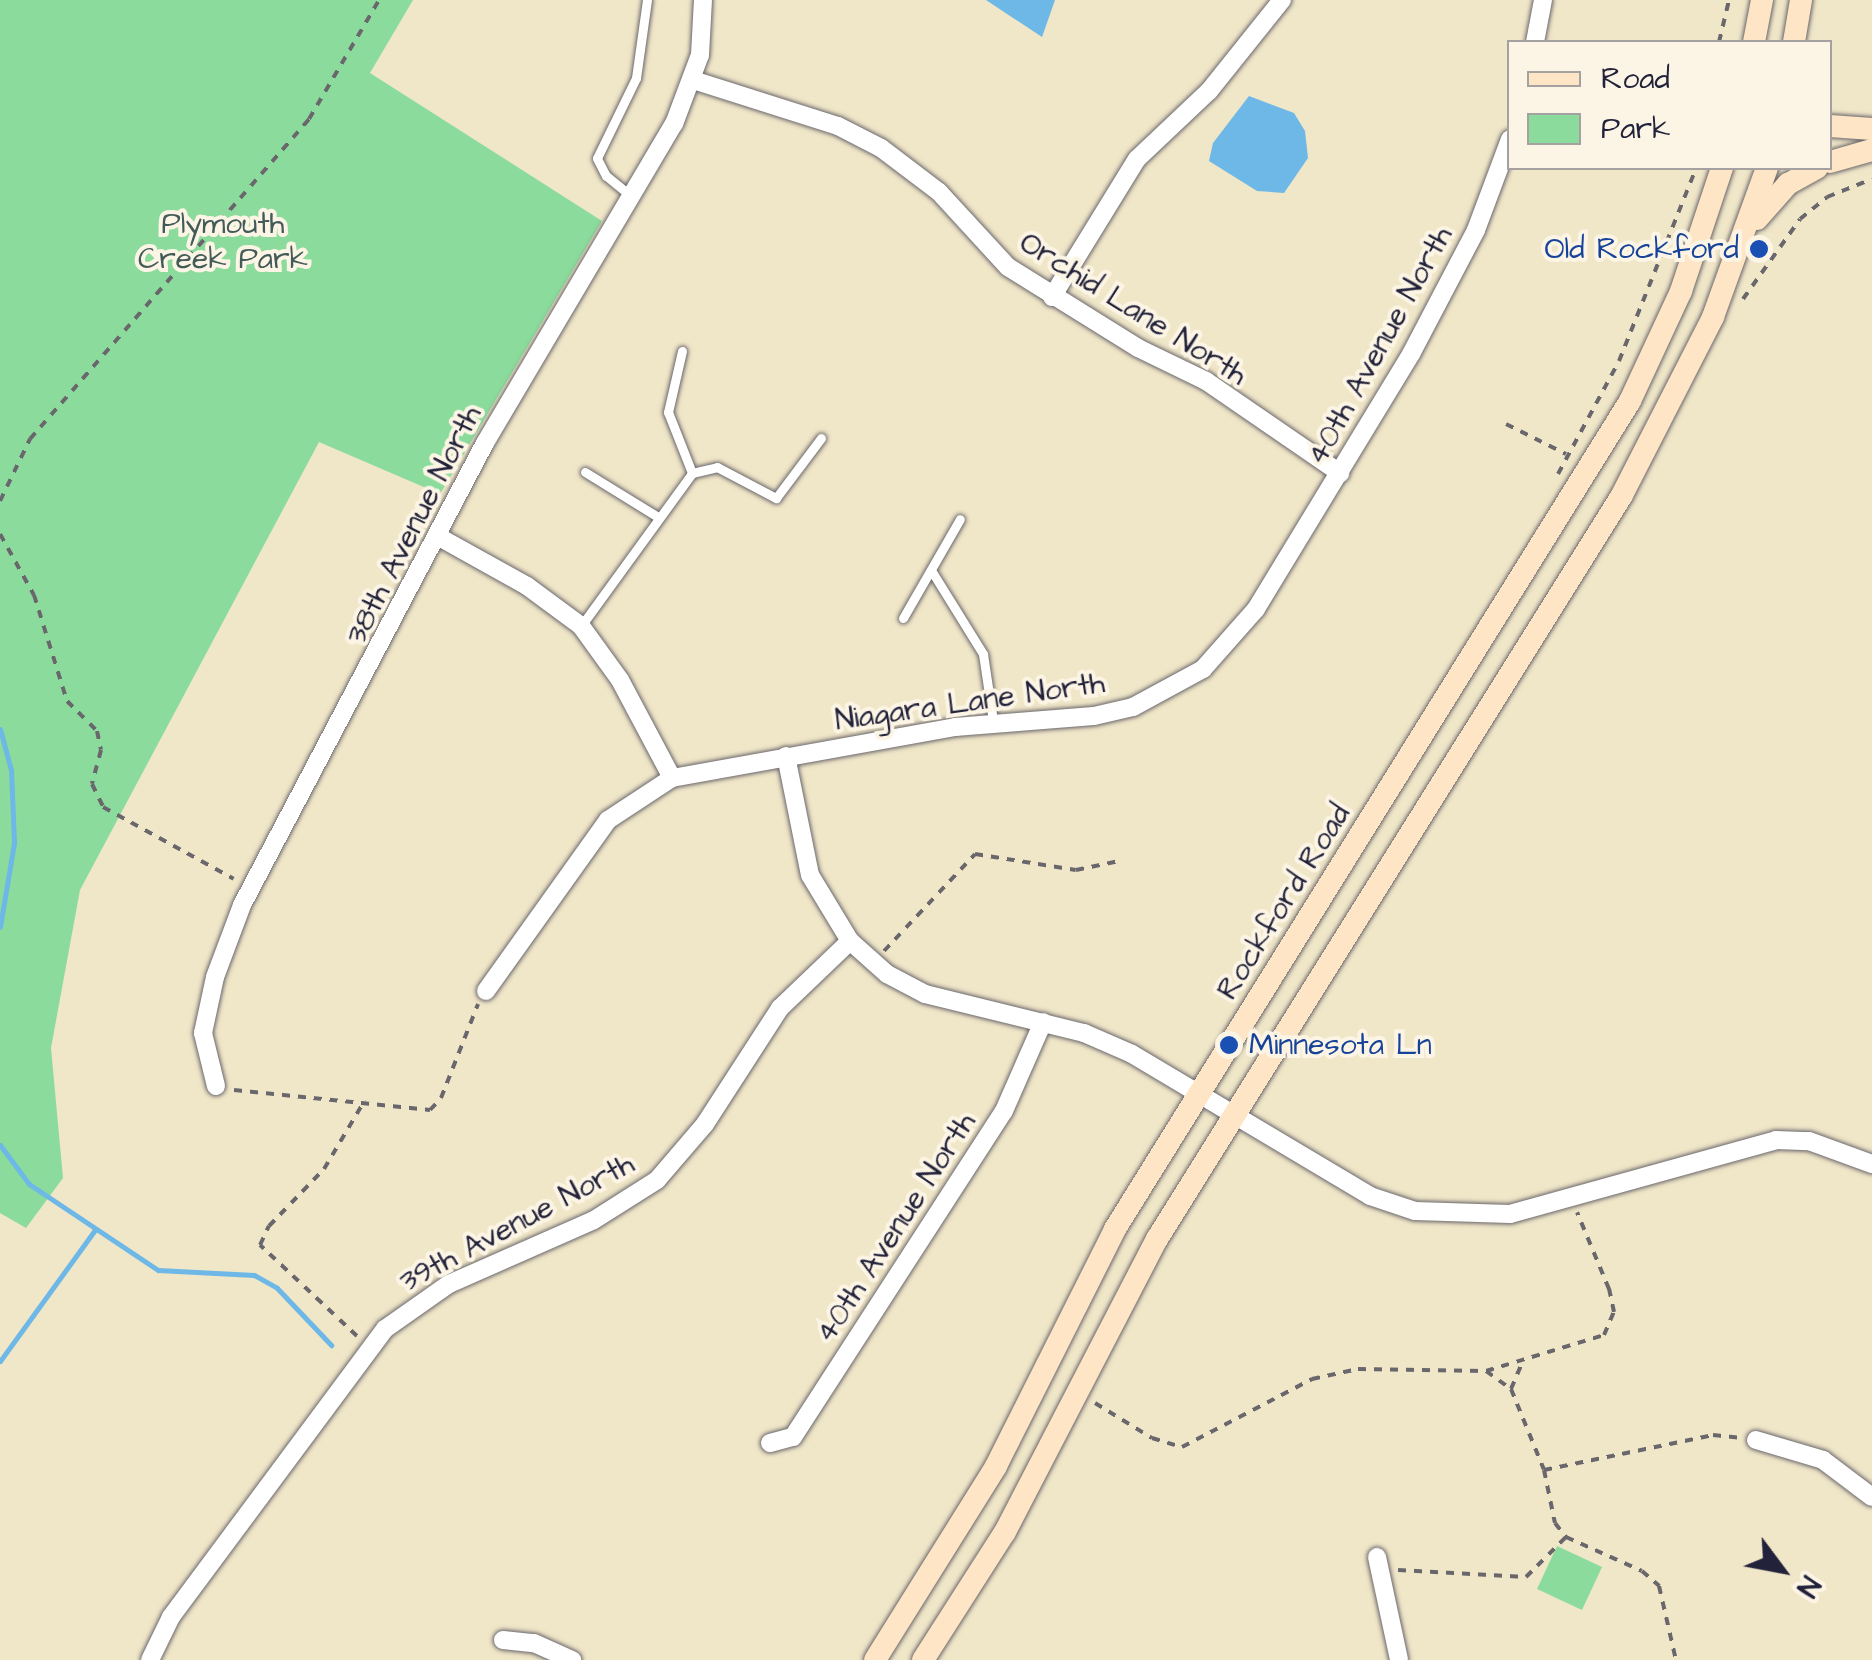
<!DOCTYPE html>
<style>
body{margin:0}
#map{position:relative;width:1872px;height:1660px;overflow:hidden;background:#f0e6c8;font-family:"Architects Daughter",sans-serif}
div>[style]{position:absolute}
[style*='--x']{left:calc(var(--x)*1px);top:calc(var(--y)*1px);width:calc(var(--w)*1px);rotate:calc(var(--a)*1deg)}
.green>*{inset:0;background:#8bdc9c}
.water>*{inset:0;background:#6db8e6}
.stream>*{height:5px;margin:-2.5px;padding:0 2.5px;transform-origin:2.5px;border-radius:2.5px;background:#6db8e6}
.path>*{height:4px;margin-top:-2px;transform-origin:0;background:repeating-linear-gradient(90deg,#6a676c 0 8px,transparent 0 16px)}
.roads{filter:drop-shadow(0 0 2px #6a676c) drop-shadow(0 0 2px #6a676c)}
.lane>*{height:9px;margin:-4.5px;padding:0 4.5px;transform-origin:4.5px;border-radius:4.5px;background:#fff}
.street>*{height:18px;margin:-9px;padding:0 9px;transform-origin:9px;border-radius:9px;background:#fff}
.secondary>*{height:22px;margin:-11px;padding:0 11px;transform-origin:11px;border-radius:11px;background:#fee5c5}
.dots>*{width:28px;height:28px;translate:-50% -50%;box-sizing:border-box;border:5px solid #fcf5e5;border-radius:50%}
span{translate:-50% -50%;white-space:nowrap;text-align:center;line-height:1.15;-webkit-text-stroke:8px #fcf5e5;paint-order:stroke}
.park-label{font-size:30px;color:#425a58}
.transit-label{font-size:30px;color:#164399}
.right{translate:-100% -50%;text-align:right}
.left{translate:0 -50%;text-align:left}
.street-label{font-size:30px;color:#22223b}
.legend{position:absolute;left:1507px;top:40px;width:325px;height:130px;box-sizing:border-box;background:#fcf5e5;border:2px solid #a5a1a1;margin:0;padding:12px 18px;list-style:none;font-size:30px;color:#22223b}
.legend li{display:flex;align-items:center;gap:20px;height:50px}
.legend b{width:50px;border:2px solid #a5a1a1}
.north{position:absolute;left:1732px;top:1520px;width:100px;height:100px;-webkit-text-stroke:8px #fcf5e5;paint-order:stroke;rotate:122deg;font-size:28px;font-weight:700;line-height:40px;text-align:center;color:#22223b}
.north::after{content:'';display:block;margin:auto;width:35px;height:45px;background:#22223b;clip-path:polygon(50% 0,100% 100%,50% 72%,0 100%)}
</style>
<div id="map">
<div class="green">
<div style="clip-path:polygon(0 0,413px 0,370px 73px,602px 221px,440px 494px,319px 442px,80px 890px,51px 1048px,63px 1178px,26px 1228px,0 1213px)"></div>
<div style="clip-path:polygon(1557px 1546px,1602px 1567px,1582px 1610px,1537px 1589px)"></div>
</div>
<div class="water">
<div style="clip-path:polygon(986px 0,1055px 0,1042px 37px)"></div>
<div style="clip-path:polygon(1249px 96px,1294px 113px,1305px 131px,1308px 158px,1284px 193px,1257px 191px,1209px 161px,1213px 143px)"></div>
</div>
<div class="stream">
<div style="--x:0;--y:729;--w:42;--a:75"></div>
<div style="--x:11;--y:770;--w:73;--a:87.6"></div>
<div style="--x:14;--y:843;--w:85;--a:99.5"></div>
<div style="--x:0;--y:1145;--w:49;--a:53.4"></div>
<div style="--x:29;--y:1184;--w:155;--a:33.7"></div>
<div style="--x:158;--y:1270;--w:96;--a:3"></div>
<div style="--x:254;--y:1275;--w:26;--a:29"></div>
<div style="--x:277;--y:1288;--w:79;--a:46.5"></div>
<div style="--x:0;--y:1361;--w:162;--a:-54.1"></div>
</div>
<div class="path">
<div style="--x:1719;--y:42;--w:43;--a:-76.6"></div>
<div style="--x:1743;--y:299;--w:98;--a:-54.5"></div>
<div style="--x:1800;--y:219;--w:35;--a:-39"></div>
<div style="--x:1827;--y:197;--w:48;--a:-21.8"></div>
<div style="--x:1506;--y:424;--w:67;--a:26.6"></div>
<div style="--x:1558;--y:474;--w:128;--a:-61.6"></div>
<div style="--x:1619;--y:361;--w:208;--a:-68.2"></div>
<div style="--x:0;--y:501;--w:69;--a:-64.2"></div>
<div style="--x:30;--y:439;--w:425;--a:-48.9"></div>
<div style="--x:309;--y:119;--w:138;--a:-59.5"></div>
<div style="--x:0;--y:534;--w:70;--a:60.9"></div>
<div style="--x:34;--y:595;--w:111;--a:72.7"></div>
<div style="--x:67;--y:701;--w:42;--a:45"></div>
<div style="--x:97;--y:731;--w:19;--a:78"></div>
<div style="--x:101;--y:750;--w:35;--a:105"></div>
<div style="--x:92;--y:784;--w:25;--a:64"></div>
<div style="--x:103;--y:807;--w:149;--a:28.8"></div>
<div style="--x:884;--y:951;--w:133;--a:-46.8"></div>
<div style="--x:975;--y:854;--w:102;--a:9"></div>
<div style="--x:1076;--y:870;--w:44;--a:-11.8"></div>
<div style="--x:234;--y:1090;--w:197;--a:5.8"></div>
<div style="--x:430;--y:1110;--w:16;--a:-47"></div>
<div style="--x:441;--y:1098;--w:101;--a:-68.5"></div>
<div style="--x:357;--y:1336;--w:133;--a:-136.8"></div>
<div style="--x:260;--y:1245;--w:21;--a:-65"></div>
<div style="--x:269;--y:1226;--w:79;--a:-46"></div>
<div style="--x:324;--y:1169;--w:80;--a:-59.3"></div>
<div style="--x:1486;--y:1371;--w:31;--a:36"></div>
<div style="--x:1511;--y:1389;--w:87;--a:67.8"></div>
<div style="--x:1544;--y:1470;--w:54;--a:78.3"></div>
<div style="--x:1555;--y:1523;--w:18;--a:52"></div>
<div style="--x:1566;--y:1537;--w:83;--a:24.1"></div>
<div style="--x:1642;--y:1571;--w:23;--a:41"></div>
<div style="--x:1659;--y:1586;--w:76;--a:77.1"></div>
<div style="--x:1511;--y:1389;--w:30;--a:-67"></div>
<div style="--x:1095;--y:1403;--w:67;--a:31.6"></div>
<div style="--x:1152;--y:1438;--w:31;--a:17"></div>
<div style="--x:1182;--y:1447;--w:147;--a:-27.6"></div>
<div style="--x:1312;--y:1379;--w:47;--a:-12.3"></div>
<div style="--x:1358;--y:1369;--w:128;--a:0.9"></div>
<div style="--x:1486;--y:1371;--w:123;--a:-17"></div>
<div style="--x:1604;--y:1335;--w:25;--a:-67"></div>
<div style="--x:1614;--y:1312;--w:24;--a:-102"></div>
<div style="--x:1609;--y:1289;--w:83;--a:-112.6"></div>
<div style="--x:1544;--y:1470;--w:173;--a:-11.7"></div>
<div style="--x:1713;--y:1435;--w:27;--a:6"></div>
<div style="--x:1398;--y:1570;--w:128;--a:3.1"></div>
<div style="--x:1526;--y:1577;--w:57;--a:-45"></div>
</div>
<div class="roads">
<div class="lane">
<div style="--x:631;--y:196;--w:32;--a:-141"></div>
<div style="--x:606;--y:176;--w:20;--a:-117"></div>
<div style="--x:597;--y:158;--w:89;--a:-64"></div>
<div style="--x:636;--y:78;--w:79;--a:-82"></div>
<div style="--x:682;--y:351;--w:63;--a:102.9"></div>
<div style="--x:668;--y:412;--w:66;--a:68.5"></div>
<div style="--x:585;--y:472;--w:86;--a:31.7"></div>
<div style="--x:931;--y:570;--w:99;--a:58.2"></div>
<div style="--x:983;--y:654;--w:68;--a:81.5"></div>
<div style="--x:903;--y:618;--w:114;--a:-60.1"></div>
<div style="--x:581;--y:626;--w:189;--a:-54"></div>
<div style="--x:692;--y:473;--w:26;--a:-13"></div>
<div style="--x:717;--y:467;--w:67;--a:27.7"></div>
<div style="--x:776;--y:498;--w:75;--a:-53.1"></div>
</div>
<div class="street">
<div style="--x:1535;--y:42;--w:43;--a:-79.2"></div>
<div style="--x:693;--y:80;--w:152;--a:17.6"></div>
<div style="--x:838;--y:126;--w:48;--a:27.1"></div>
<div style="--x:881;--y:148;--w:73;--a:37.2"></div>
<div style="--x:939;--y:192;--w:102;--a:47.4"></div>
<div style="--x:1008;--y:267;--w:153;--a:31.9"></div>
<div style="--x:1138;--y:348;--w:76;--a:25.9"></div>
<div style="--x:1206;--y:381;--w:163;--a:34.5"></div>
<div style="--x:1052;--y:297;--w:162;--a:-58.4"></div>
<div style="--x:1137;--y:159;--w:99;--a:-43.4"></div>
<div style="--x:1209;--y:91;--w:117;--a:-51.3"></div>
<div style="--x:439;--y:537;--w:101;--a:29.1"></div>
<div style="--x:527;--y:586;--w:67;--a:36.5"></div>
<div style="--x:581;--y:626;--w:67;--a:54.2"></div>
<div style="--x:620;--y:680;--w:111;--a:62"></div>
<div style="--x:786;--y:756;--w:121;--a:78.6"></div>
<div style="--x:810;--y:875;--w:77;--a:58.8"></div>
<div style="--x:850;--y:941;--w:50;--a:41.7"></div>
<div style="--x:887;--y:974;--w:43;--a:27.8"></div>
<div style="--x:925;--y:994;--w:164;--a:13.8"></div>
<div style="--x:1084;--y:1033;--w:52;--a:23.6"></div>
<div style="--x:1132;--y:1054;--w:277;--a:30.8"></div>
<div style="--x:1370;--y:1196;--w:47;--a:18.4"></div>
<div style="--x:1415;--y:1211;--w:95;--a:1.8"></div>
<div style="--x:1510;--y:1214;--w:276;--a:-15.5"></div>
<div style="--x:1776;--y:1140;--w:33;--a:2"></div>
<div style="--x:1809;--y:1141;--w:67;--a:20.1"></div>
<div style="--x:486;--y:991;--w:210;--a:-54.5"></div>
<div style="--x:608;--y:820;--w:77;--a:-33.3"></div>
<div style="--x:672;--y:778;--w:288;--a:-10.2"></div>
<div style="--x:955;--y:727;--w:139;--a:-4.5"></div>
<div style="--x:1094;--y:716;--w:40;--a:-13"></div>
<div style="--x:1133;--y:707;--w:80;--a:-28.5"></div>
<div style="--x:1203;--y:669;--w:80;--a:-48.5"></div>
<div style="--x:1256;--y:609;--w:298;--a:-58.7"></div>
<div style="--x:1411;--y:354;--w:140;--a:-62.3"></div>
<div style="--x:1476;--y:230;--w:97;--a:-69.5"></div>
<div style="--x:216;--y:1086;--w:55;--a:-103.8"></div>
<div style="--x:203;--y:1033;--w:57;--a:-77.9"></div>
<div style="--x:215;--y:977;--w:77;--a:-69.4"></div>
<div style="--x:242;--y:905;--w:522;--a:-62.26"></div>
<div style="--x:485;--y:443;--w:371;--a:-59.4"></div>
<div style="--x:674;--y:124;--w:74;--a:-69.4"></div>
<div style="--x:700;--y:55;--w:55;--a:-86.9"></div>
<div style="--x:1756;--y:1440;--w:70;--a:16.6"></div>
<div style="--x:1823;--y:1460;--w:61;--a:37.1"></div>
<div style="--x:770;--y:1443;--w:24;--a:-15"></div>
<div style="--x:793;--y:1437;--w:388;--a:-57.1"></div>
<div style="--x:1004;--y:1111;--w:97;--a:-66.3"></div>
<div style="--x:1377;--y:1557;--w:105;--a:77.9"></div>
<div style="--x:503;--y:1640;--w:31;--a:6"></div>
<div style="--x:534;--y:1643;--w:42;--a:24.1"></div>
<div style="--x:150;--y:1660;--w:48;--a:-64"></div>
<div style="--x:171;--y:1617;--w:359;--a:-53.4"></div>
<div style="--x:385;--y:1329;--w:78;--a:-35.1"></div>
<div style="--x:449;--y:1284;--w:158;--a:-23.8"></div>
<div style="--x:594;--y:1220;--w:75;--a:-32.4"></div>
<div style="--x:657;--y:1180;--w:74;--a:-49.4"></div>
<div style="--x:705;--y:1124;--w:138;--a:-57.1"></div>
<div style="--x:780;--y:1008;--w:97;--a:-43.7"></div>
</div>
<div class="secondary">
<div style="--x:1754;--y:42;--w:43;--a:-79.2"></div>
<div style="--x:1794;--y:42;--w:43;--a:-80.5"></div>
<div style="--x:1830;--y:126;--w:42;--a:4.1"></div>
<div style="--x:1830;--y:162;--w:44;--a:-15.9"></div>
<div style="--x:1757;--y:219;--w:47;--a:-48.5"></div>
<div style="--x:1788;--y:184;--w:33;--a:-29"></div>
<div style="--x:875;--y:1660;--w:229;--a:-58"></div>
<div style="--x:996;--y:1466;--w:265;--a:-63.3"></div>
<div style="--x:1115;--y:1229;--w:975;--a:-58.12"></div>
<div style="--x:1630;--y:401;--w:121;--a:-65.1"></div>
<div style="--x:1681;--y:291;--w:130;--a:-71.6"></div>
<div style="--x:923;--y:1660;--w:152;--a:-57.4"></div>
<div style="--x:1005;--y:1532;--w:330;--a:-62.6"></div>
<div style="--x:1157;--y:1239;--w:877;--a:-57.99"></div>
<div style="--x:1622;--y:495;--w:200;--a:-62.9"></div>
<div style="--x:1713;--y:317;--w:158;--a:-70.1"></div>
</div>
</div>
<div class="dots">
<div style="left:1759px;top:249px;background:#1a4fb4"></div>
<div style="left:1229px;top:1045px;background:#1a4fb4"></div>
</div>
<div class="park-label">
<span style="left:223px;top:241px">Plymouth<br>Creek Park</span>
</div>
<div class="transit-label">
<span class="right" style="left:1739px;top:249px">Old Rockford</span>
<span class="left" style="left:1249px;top:1045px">Minnesota Ln</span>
</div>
<div class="street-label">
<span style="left:1133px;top:309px;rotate:32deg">Orchid Lane North</span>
<span style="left:1380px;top:346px;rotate:-61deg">40th Avenue North</span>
<span style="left:414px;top:525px;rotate:-63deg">38th Avenue North</span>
<span style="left:970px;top:702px;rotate:-8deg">Niagara Lane North</span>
<span style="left:1284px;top:902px;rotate:-58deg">Rockford Road</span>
<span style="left:517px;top:1223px;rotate:-28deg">39th Avenue North</span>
<span style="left:896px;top:1228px;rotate:-57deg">40th Avenue North</span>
</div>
<ul class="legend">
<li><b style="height:12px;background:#fee5c5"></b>Road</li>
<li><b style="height:28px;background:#8bdc9c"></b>Park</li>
</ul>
<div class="north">N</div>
</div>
